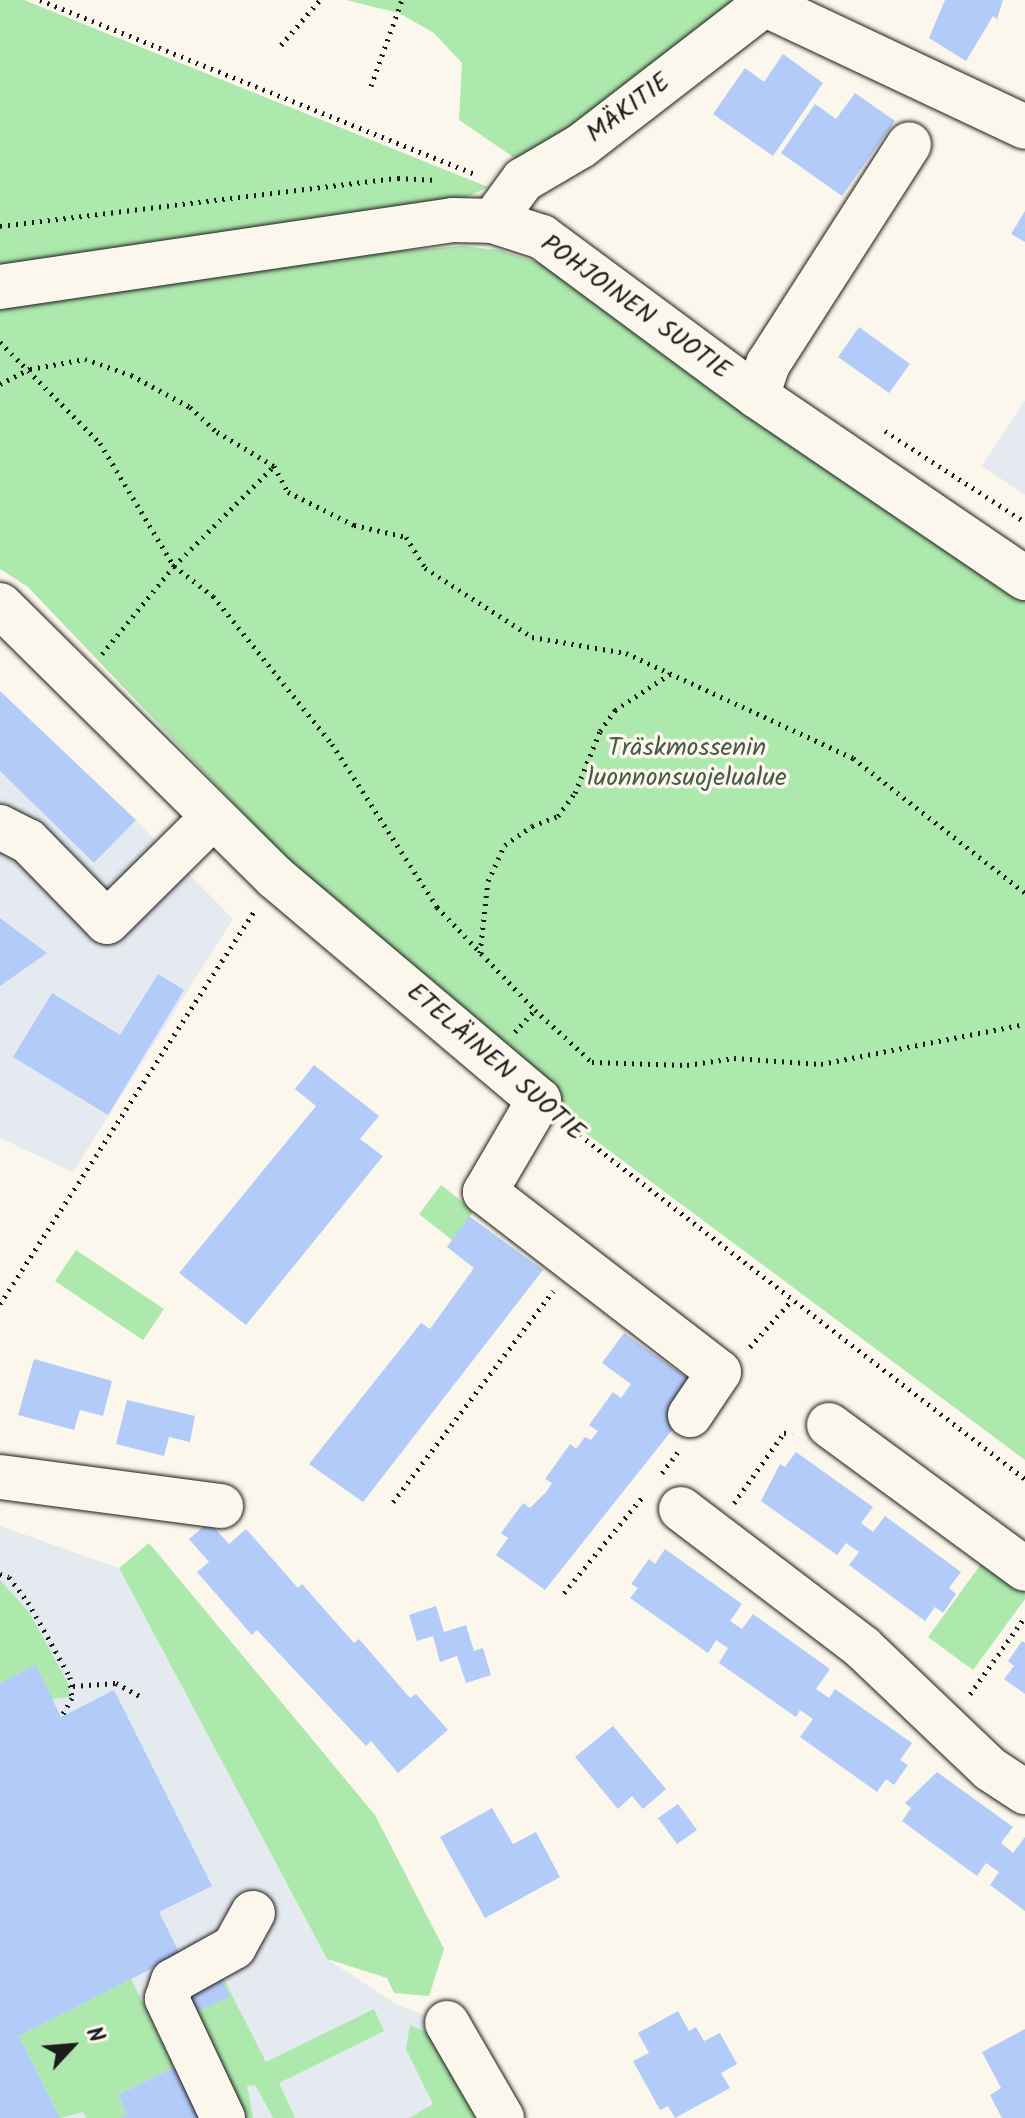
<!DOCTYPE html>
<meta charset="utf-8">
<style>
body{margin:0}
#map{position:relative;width:1025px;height:2118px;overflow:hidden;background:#fbf7ec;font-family:Kalam,sans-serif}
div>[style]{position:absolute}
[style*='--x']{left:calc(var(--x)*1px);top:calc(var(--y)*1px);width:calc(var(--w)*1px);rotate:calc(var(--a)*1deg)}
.built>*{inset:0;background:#e5eaf0}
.green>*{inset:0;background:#ade8ad}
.building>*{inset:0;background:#b3cbf9}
.path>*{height:5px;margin-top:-2.5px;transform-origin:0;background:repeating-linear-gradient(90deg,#1c1c1c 0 2px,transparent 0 8px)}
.roads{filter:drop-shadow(0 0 2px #1c1c1c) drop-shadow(0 0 2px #1c1c1c)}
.minor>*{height:44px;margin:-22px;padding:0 22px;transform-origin:22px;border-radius:22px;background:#fbf7ec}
span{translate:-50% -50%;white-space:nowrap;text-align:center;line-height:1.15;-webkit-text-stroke:7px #fbf7ec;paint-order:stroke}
.street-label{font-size:26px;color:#1c1c1c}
.park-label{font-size:26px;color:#485948}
.north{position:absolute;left:32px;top:2006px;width:80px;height:80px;-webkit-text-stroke:6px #fbf7ec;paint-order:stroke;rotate:64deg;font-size:22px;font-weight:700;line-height:32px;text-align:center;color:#1c1c1c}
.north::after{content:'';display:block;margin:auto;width:28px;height:36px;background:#1c1c1c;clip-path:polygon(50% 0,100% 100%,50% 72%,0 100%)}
</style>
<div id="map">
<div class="built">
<div style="clip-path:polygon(1025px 400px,1025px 495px,982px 466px)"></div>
<div style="clip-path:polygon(0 771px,94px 863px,136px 820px,233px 919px,73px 1172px,0 1138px)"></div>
<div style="clip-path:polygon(0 1526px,119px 1568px,327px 1959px,398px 2005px,447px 2023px,432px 2118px,0 2118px)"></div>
</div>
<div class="green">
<div style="clip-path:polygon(0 0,24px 0,488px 187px,457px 202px,0 274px)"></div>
<div style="clip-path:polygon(346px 0,737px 0,522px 163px,459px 120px,462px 63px,434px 33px,399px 13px)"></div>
<div style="clip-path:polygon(462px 246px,499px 250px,546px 265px,1025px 587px,1025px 1460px,560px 1114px,548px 1086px,328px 902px,28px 587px,0 569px,0 306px,329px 257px)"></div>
<div style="clip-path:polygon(441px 1185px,474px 1211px,452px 1240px,419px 1214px)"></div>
<div style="clip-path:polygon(76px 1250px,164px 1309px,143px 1340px,55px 1281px)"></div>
<div style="clip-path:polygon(149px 1543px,375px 1815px,444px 1949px,429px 1996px,394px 1993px,387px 1978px,327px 1959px,119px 1568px)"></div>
<div style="clip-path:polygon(984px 1560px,1025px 1591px,1025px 1599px,973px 1670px,928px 1637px)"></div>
<div style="clip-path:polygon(0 1580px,29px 1612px,68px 1683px,70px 1697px,52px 1699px,36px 1665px,0 1683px)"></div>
<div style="clip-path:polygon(219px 1970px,266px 2062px,374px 2009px,384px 2031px,279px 2083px,295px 2118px,273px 2118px,256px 2086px,247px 2085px,253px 2118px,233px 2118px,195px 2013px,229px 1997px)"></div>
<div style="clip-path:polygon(131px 1979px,175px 2067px,118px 2095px,127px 2114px,119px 2118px,86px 2118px,83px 2112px,60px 2118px,19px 2036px)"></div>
<div style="clip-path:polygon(410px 2025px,449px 2042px,493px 2118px,409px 2118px,433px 2104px,406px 2049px)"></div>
</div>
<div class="building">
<div style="clip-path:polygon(945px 0,1003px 0,997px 19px,993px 16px,966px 61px,929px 38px)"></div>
<div style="clip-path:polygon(783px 54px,823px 83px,773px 156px,713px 114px,745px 68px,764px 82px)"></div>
<div style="clip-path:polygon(855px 93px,895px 121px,842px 196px,781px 153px,815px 104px,836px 119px)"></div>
<div style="clip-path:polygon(1025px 211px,1025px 242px,1011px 234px)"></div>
<div style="clip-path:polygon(859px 327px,910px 364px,889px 393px,838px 357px)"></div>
<div style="clip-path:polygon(0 691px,136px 820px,94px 863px,0 771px)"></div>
<div style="clip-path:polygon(0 918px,47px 953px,0 986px)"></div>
<div style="clip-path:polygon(158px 974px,184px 990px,108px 1115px,13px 1057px,52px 993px,120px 1035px)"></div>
<div style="clip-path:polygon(314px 1065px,379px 1116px,360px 1139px,383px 1156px,246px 1325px,179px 1273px,316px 1106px,295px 1089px)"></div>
<div style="clip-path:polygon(469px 1216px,543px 1270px,363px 1502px,309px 1464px,421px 1323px,430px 1329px,474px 1268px,447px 1247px)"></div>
<div style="clip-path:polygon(624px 1333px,690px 1380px,668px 1411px,680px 1420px,545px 1590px,496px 1555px,508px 1538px,501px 1533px,523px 1503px,530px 1508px,546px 1492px,552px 1483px,545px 1479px,570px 1444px,576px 1449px,585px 1437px,591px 1440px,598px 1431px,589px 1425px,613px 1392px,621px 1398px,631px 1384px,602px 1363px)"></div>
<div style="clip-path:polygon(34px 1359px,112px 1381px,103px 1416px,80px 1410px,74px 1430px,18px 1415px)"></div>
<div style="clip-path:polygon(127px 1400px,195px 1416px,190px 1442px,169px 1437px,164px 1456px,116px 1444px)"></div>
<div style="clip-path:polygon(796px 1452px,873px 1507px,861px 1523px,873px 1532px,885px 1516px,961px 1572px,949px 1588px,956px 1594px,943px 1613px,935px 1607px,925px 1621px,849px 1565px,859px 1552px,846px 1543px,837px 1555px,761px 1501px,780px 1464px,785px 1467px)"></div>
<div style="clip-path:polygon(209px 1522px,229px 1544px,246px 1529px,298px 1588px,302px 1584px,354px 1643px,359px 1639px,410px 1698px,416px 1694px,448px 1730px,398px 1773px,371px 1741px,366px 1746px,257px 1630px,252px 1635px,197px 1572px,209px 1562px,189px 1539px)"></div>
<div style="clip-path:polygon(665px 1549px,742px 1604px,730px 1621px,742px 1629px,753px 1614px,830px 1669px,816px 1689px,829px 1698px,835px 1689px,912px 1743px,900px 1760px,908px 1765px,894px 1785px,886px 1779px,877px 1792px,800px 1737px,813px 1719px,800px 1710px,796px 1717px,719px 1663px,728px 1648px,716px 1640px,708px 1653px,630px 1598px,638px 1588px,631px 1584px,649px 1559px,655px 1564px)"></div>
<div style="clip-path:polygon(436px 1606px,444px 1632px,466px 1625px,474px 1651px,483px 1648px,491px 1675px,466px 1683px,457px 1656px,440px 1662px,433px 1636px,417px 1641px,409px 1615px)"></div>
<div style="clip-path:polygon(1022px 1641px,1025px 1643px,1025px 1694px,1004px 1679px,1014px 1666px,1008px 1661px)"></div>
<div style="clip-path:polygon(36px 1665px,61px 1717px,114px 1690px,212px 1886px,159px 1912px,180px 1954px,19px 2036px,60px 2118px,0 2118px,0 1683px)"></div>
<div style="clip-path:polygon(613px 1726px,666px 1789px,643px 1809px,632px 1796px,618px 1809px,575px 1757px)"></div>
<div style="clip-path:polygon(937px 1772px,1013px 1827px,1001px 1843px,1013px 1853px,1025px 1837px,1025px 1911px,990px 1885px,999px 1872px,986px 1863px,977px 1876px,902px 1821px,911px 1808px,905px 1803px)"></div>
<div style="clip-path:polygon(678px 1804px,697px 1830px,677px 1844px,658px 1818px)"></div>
<div style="clip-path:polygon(492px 1808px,513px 1844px,536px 1832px,560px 1877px,485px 1918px,440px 1837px)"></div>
<div style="clip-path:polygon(220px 1976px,230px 1997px,195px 2013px,186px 1992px)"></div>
<div style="clip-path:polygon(678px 2011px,689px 2031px,696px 2027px,704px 2041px,720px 2033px,737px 2064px,721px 2073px,730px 2088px,675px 2118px,668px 2106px,660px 2110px,633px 2061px,649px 2053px,638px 2033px)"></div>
<div style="clip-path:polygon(1025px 2029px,1025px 2118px,1002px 2118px,990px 2095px,1001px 2088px,982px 2052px)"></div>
<div style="clip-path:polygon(175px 2067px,200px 2118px,119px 2118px,127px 2114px,118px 2095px)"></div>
</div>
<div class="path">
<div style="--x:40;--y:0;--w:471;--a:21.8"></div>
<div style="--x:281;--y:45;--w:60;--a:-49.1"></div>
<div style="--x:371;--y:86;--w:91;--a:-70.2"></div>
<div style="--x:0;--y:226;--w:401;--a:-6.9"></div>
<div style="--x:398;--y:178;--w:34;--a:3"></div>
<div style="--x:0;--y:342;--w:142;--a:45.3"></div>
<div style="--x:100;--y:443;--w:144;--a:59"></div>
<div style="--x:174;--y:566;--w:49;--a:37.6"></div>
<div style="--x:213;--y:596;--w:190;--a:51.2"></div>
<div style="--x:332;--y:744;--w:194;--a:57.2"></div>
<div style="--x:437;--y:907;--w:142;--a:46.4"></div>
<div style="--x:0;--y:384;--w:34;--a:-27"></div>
<div style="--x:30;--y:369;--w:56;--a:-10.3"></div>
<div style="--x:85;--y:359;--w:49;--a:19.2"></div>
<div style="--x:131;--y:375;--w:67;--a:28.5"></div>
<div style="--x:190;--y:407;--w:37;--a:43"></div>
<div style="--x:217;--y:432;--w:66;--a:30.8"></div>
<div style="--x:274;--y:466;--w:30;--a:62"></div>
<div style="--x:288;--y:492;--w:74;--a:26.6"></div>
<div style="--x:354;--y:525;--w:53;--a:13"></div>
<div style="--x:406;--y:537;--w:36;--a:58"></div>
<div style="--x:425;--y:568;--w:127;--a:32.8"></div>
<div style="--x:532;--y:637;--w:95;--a:9.7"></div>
<div style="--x:626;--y:653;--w:250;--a:24.8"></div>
<div style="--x:853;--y:758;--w:219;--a:38.1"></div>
<div style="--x:885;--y:431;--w:167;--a:33"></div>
<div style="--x:102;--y:654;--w:114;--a:-50.7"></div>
<div style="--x:174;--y:566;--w:141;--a:-45"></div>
<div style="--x:480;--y:953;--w:72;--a:-83.7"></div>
<div style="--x:488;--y:881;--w:40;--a:-65"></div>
<div style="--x:505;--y:845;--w:33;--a:-35"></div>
<div style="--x:532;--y:826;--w:28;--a:-21"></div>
<div style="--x:558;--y:816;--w:29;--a:-54"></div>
<div style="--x:575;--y:793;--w:67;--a:-68"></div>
<div style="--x:600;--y:731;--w:26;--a:-54"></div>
<div style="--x:615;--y:710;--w:66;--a:-33.2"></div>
<div style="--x:515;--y:1032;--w:30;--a:-48"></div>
<div style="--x:535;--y:1010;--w:77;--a:42.4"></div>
<div style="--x:592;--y:1062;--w:95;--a:1.8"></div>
<div style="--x:687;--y:1065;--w:48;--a:-8.5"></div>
<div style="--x:734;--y:1058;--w:87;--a:3.9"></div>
<div style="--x:821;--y:1064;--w:208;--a:-11.1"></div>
<div style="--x:567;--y:1125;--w:579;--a:37.7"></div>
<div style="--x:0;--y:1304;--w:471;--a:-57.1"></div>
<div style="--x:750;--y:1347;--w:63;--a:-48.2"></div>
<div style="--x:662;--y:1473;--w:26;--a:-53"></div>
<div style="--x:393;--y:1502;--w:265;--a:-52.8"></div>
<div style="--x:734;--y:1503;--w:86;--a:-54.5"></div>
<div style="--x:784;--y:1433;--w:8;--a:-7"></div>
<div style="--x:0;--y:1574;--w:9;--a:18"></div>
<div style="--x:9;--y:1577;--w:31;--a:53"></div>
<div style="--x:28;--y:1602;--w:86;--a:60.8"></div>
<div style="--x:70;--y:1677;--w:21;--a:85"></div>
<div style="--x:72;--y:1698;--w:22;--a:120"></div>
<div style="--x:564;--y:1593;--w:125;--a:-50.8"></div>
<div style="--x:73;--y:1686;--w:43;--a:-4"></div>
<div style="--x:116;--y:1683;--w:31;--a:29"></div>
<div style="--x:970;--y:1694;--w:95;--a:-54.5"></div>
</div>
<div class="roads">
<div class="minor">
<div style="--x:766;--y:5;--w:286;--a:25.2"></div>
<div style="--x:493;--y:221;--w:51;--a:-53.8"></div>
<div style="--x:523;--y:180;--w:67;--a:-30.4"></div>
<div style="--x:581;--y:146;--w:239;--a:-37.7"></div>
<div style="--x:0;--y:287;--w:458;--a:-8.4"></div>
<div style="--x:453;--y:220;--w:40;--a:1.4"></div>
<div style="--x:493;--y:221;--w:52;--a:18.1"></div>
<div style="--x:542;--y:237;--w:267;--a:36.5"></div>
<div style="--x:757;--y:396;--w:324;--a:34.2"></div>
<div style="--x:757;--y:396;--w:34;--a:-71"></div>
<div style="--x:768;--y:364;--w:261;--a:-57.3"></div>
<div style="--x:0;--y:605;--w:388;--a:44.7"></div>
<div style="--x:276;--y:878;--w:344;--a:40.2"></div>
<div style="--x:539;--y:1100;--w:107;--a:120.4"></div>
<div style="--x:485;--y:1192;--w:295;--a:37.6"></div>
<div style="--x:719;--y:1372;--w:52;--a:124"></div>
<div style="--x:0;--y:827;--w:31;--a:27"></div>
<div style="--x:28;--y:841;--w:113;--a:45.7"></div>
<div style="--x:107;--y:922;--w:149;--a:-44.7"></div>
<div style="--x:829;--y:1425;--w:243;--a:36.3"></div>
<div style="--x:0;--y:1477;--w:223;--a:7.5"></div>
<div style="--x:681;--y:1509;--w:228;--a:37.3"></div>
<div style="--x:862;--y:1647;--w:177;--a:43.6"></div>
<div style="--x:990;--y:1769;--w:42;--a:33.3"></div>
<div style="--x:447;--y:2023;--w:110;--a:59.9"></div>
<div style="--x:223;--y:2118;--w:132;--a:-115.2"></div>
<div style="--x:167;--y:1999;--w:19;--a:-72"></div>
<div style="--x:173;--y:1981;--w:70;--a:-29.1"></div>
<div style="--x:234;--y:1947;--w:39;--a:-61"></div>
</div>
</div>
<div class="street-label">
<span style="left:629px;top:109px;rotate:-37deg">MÄKITIE</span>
<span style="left:635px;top:308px;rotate:36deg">POHJOINEN SUOTIE</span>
<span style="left:495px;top:1063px;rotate:41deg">ETELÄINEN SUOTIE</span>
</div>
<div class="park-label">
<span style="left:687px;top:764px">Träskmossenin<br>luonnonsuojelualue</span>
</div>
<div class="north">N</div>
</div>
